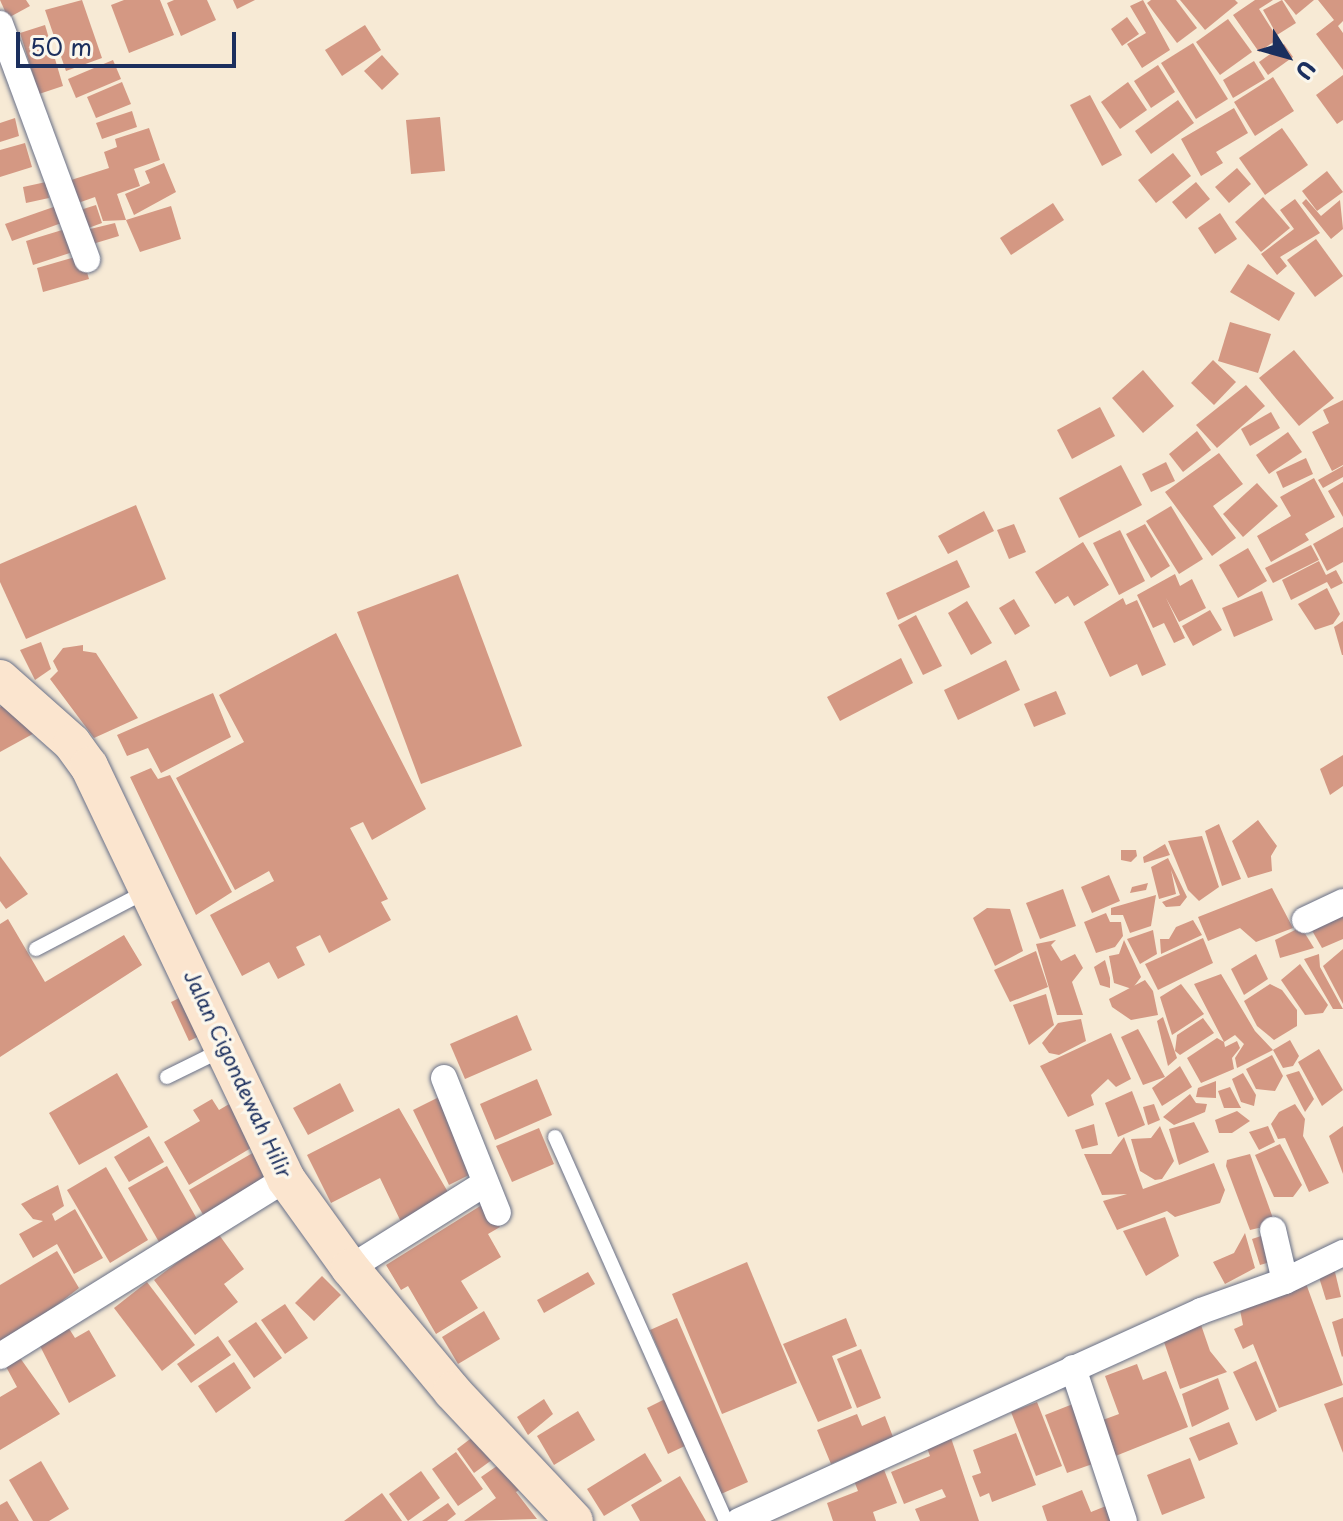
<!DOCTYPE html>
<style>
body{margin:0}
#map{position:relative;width:1343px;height:1521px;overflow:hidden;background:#f7ead5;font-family:"Playpen Sans",sans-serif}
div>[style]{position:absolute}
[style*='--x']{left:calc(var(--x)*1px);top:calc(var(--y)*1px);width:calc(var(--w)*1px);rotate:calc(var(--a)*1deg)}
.building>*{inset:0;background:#d49883}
.roads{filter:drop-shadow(0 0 2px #687088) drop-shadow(0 0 2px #687088)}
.lane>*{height:14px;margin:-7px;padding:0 7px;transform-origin:7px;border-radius:7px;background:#fff}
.street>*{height:26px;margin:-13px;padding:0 13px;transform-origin:13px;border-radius:13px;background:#fff}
.secondary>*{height:38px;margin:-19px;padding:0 19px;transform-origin:19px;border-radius:19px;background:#fbe5cf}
span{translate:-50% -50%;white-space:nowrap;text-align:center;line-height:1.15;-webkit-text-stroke:7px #fbf7ec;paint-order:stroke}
.street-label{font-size:20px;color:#1b2f5e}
.north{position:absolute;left:1247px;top:16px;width:80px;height:80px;-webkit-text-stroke:6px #fbf7ec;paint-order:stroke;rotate:127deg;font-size:22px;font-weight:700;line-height:32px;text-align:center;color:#1b2f5e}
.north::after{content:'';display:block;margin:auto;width:28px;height:36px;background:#1b2f5e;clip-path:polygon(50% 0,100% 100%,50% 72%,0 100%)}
.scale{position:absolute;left:16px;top:32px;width:220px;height:36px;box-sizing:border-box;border:4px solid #1b2f5e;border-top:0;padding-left:10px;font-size:24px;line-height:28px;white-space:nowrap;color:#1b2f5e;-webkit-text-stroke:6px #fbf7ec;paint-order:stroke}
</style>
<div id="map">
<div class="building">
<div style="clip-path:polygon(0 0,26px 0,30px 6px,8px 18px)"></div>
<div style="clip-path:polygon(82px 0,102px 58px,66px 71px,45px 10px)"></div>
<div style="clip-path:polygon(124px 0,160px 0,174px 35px,129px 53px,111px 5px)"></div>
<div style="clip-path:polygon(174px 0,207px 0,216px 20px,181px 36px,167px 3px)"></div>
<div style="clip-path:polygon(233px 0,255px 0,237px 9px)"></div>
<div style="clip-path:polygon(1143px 0,1170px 50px,1142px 68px,1127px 44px,1146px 33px,1130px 6px)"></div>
<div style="clip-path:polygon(1151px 0,1176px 0,1197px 28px,1177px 43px,1147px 3px)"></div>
<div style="clip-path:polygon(1180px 0,1235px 0,1238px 3px,1205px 30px)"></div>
<div style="clip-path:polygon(1255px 0,1273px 0,1259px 9px,1278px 39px,1259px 52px,1233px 15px)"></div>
<div style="clip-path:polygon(1282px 0,1296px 23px,1277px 35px,1263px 10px)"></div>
<div style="clip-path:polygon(1284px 0,1314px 0,1296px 15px)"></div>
<div style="clip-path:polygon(1318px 0,1343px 0,1343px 21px,1338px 26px,1343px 33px,1343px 70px,1316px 34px,1334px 20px)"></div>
<div style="clip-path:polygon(1127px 17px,1139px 34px,1122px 46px,1111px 29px)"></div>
<div style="clip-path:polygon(1228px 19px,1252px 52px,1220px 75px,1196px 42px)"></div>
<div style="clip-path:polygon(45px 25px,63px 86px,39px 94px,20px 33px)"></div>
<div style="clip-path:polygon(365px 25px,381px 50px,342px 76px,325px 50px)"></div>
<div style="clip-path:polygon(1193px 43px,1228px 99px,1196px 119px,1161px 63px)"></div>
<div style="clip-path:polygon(1284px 44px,1293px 57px,1268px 75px,1259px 62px)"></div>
<div style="clip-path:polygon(382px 55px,399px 74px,382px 90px,364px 71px)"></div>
<div style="clip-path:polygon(113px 60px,121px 79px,76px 98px,68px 79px)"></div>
<div style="clip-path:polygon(1254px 61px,1265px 79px,1233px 98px,1223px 80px)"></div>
<div style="clip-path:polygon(1158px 65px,1175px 92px,1151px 108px,1134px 81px)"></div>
<div style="clip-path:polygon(1343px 75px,1343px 120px,1337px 124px,1316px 95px)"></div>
<div style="clip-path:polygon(1273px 77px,1294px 111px,1255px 136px,1234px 102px)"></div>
<div style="clip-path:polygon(122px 82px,131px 104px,96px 118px,87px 97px)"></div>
<div style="clip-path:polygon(1128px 82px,1147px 110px,1120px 129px,1101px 102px)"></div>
<div style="clip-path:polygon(1090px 95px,1122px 155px,1102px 166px,1070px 105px)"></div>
<div style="clip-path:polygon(1178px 100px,1194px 123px,1151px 154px,1135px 131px)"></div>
<div style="clip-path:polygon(1234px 108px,1248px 133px,1216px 152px,1223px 163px,1201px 176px,1181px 139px)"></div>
<div style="clip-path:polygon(132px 111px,137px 127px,102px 139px,96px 123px)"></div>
<div style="clip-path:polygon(440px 117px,445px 171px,411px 174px,406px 120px)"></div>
<div style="clip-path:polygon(15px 118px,19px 136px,0 142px,0 123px)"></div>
<div style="clip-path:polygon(149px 128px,160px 160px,134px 169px,140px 186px,117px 194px,126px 220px,103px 221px,95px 197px,78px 203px,71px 180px,109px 168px,104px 152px,117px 147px,115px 139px)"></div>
<div style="clip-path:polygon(1282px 128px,1308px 165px,1265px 195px,1239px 158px)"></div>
<div style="clip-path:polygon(25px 143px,32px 167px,0 177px,0 150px)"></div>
<div style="clip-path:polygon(1173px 153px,1191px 176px,1156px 203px,1138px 180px)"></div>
<div style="clip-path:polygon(164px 163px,176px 192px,134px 215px,125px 194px,150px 183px,145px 171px)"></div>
<div style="clip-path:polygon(1237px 168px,1251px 184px,1229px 203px,1215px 187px)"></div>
<div style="clip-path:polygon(1327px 171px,1343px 192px,1317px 211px,1302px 191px)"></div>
<div style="clip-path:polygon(46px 182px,49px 198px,26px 203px,23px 187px)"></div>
<div style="clip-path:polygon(1196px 182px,1210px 199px,1186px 219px,1172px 202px)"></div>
<div style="clip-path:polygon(1263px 197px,1290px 228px,1261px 252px,1235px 222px)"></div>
<div style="clip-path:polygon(1295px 199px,1320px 233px,1280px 257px,1287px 266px,1277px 275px,1261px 254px,1294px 229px,1280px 210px)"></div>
<div style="clip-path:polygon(1306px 199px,1321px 216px,1340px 200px,1343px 229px,1331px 239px,1302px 203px)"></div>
<div style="clip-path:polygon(1053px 203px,1064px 220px,1011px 255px,1000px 238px)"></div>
<div style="clip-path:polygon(62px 204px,67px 221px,12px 241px,5px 224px)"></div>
<div style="clip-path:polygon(96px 205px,102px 223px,83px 230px,77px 211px)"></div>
<div style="clip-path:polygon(171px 206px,181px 239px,140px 252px,126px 220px)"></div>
<div style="clip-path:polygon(1220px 213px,1237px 239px,1215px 254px,1198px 228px)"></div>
<div style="clip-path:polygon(115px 223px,119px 236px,86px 246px,82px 231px)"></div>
<div style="clip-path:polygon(72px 227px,79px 250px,33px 265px,26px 241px)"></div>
<div style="clip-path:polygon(1316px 239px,1343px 276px,1315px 297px,1287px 260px)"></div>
<div style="clip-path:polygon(82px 255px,89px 279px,43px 292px,37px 268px)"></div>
<div style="clip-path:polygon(1248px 264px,1295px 293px,1279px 321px,1230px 292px)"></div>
<div style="clip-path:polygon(1230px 322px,1271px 334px,1258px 373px,1218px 361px)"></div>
<div style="clip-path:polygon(1294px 350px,1334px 398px,1299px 426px,1259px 378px)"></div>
<div style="clip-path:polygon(1213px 360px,1236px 382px,1214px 405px,1191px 383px)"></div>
<div style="clip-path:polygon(1143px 370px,1174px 406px,1143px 433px,1112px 398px)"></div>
<div style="clip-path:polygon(1246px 385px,1265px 406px,1217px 448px,1196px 425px)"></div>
<div style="clip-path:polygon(1343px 400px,1343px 465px,1332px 471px,1312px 432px,1329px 423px,1323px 410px)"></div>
<div style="clip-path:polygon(1100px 407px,1115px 436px,1072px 459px,1057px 430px)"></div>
<div style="clip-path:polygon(1271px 412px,1280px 428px,1250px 446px,1241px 429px)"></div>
<div style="clip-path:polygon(1197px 431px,1211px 450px,1183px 472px,1169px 454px)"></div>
<div style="clip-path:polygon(1288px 432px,1302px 452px,1269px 474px,1256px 455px)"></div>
<div style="clip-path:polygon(1219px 453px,1243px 484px,1213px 506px,1236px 538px,1212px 556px,1165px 492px)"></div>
<div style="clip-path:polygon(1306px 458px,1313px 474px,1283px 488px,1276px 472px)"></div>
<div style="clip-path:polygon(1166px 462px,1175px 481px,1151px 492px,1142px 474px)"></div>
<div style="clip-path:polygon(1121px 465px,1142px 505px,1079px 538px,1059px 498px)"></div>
<div style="clip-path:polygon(1343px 466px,1343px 477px,1323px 488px,1318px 480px)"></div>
<div style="clip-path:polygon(1314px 478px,1335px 517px,1305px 534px,1309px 540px,1271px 562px,1257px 536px,1291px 516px,1280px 497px)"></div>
<div style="clip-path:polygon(1343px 482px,1343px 517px,1328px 491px)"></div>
<div style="clip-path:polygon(1257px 483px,1278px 506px,1243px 537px,1223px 514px)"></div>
<div style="clip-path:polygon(136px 505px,166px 579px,26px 639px,0 582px,0 564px)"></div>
<div style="clip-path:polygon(1171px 506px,1203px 559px,1179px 574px,1146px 521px)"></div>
<div style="clip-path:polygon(984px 511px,994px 531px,948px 554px,938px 536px)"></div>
<div style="clip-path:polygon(1014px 524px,1026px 552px,1009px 559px,997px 530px)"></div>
<div style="clip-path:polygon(1145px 524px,1170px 566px,1151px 578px,1126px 534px)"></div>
<div style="clip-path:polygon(1343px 527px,1343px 562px,1327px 571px,1313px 544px)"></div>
<div style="clip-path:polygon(1120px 530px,1145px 581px,1119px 595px,1093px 543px)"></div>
<div style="clip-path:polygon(1083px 542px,1109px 585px,1074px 606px,1068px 596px,1055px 604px,1035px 572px)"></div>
<div style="clip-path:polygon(1311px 545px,1319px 560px,1273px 583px,1265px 568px)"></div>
<div style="clip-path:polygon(1248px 548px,1267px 581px,1238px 598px,1219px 565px)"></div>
<div style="clip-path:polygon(957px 560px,970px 587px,898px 620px,886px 593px)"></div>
<div style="clip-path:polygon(1319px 561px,1326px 575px,1336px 570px,1343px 583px,1331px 589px,1327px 582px,1291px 600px,1282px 580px)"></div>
<div style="clip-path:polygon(458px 574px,522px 746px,421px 784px,357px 612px)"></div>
<div style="clip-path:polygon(1175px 574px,1180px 586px,1192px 579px,1206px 608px,1179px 622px,1166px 598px,1185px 638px,1174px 643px,1164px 623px,1153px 628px,1137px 595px)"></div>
<div style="clip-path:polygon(1327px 588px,1340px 614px,1333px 624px,1315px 630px,1298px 604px)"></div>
<div style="clip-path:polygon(1262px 591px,1273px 620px,1234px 637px,1222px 608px)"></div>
<div style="clip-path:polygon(1123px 598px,1126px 605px,1137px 600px,1166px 665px,1142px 676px,1137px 664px,1110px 677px,1084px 622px)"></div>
<div style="clip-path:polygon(1014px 599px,1030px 626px,1015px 635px,999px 608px)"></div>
<div style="clip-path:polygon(967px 601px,992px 643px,971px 655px,948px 613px)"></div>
<div style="clip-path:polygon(1210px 610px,1222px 630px,1193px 646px,1182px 626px)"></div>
<div style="clip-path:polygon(916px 615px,942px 666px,923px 675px,898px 625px)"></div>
<div style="clip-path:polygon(1343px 621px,1343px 655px,1342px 655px,1334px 627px)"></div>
<div style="clip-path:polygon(336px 633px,426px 809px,372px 840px,363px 822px,350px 828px,388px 899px,381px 902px,391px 920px,329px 953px,320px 935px,296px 947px,305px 965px,278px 979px,269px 962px,242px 976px,210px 915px,274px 881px,269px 871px,235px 890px,176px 778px,244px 742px,219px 695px)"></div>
<div style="clip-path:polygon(41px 642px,51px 669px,35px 680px,20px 650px)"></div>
<div style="clip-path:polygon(83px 645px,83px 651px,96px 653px,138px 718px,94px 738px,50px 679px,58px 671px,53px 661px,63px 648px)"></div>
<div style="clip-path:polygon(901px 658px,913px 683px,840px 721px,827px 697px)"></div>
<div style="clip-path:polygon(1006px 660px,1020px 690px,958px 720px,944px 690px)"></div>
<div style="clip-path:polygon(1056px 691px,1066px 714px,1034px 727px,1024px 704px)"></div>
<div style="clip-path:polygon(213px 693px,231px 737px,161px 773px,148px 748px,127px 756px,117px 735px)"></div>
<div style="clip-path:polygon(10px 700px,40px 730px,0 752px,0 707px)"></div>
<div style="clip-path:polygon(1343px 755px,1343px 786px,1330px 795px,1320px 769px)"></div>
<div style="clip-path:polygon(151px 768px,158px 779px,170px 775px,232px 892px,196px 915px,130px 777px)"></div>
<div style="clip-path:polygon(1258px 820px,1277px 846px,1271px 856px,1272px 871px,1248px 878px,1232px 841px)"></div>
<div style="clip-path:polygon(1219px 824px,1241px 879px,1222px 886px,1205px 831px)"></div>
<div style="clip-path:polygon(1202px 836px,1219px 887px,1199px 901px,1188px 890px,1168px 841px)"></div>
<div style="clip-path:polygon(1165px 844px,1170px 855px,1144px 863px,1143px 857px)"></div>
<div style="clip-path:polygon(1121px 850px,1136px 850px,1137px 856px,1131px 862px,1121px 860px)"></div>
<div style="clip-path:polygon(0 856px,28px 894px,6px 909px,0 901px)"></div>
<div style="clip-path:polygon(1168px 858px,1187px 897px,1180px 906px,1166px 907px,1162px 902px,1180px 895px,1171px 870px,1176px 894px,1159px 899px,1151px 867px)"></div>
<div style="clip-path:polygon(1109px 875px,1120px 901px,1092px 913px,1081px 887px)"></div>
<div style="clip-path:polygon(1148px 883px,1146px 890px,1130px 893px,1132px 887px)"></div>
<div style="clip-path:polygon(1272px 888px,1293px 928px,1256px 942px,1240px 928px,1208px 941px,1198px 917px)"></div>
<div style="clip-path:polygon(1063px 889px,1076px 926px,1040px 939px,1026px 903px)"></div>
<div style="clip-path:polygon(1156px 895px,1151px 926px,1130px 933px,1123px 915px,1111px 915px,1111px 908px)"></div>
<div style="clip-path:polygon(987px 908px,1010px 909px,1023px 951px,995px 966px,973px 918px)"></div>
<div style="clip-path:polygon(1343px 910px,1343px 939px,1322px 948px,1310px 927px)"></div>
<div style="clip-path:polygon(1106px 913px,1110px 922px,1121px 922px,1123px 936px,1115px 947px,1096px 953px,1084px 922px)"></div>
<div style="clip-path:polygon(8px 919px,45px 982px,124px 935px,142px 965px,0 1057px,0 924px)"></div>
<div style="clip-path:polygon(1193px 920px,1202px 935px,1161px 954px,1160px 939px,1169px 939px,1176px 927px)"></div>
<div style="clip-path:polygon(1301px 927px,1314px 948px,1280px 958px,1275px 940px)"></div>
<div style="clip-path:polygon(1153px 930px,1157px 954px,1140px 964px,1127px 939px)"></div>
<div style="clip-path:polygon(1203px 938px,1213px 963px,1158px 990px,1145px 964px)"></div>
<div style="clip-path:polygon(1056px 940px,1051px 945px,1061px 961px,1075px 954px,1083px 968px,1072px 982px,1083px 1015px,1057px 1015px,1036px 944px)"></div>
<div style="clip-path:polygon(1124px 940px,1141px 977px,1132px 989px,1114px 983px,1109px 956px,1119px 954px)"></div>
<div style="clip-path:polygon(1343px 949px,1343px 1004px,1323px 966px)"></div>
<div style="clip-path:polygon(1036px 951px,1048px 987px,1010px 1002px,994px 970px)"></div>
<div style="clip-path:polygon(1256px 954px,1268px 979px,1244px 995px,1231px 969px)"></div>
<div style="clip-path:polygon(1319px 954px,1320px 967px,1343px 1009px,1333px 1009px,1304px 959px)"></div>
<div style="clip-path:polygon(1105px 960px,1110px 978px,1110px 988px,1100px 985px,1094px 967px)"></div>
<div style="clip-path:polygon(1300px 964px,1328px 1005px,1323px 1013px,1305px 1015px,1281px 980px)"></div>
<div style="clip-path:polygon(1221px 974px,1255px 1031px,1273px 1050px,1237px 1068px,1235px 1058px,1244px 1044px,1235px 1035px,1224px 1042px,1225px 1047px,1237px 1041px,1240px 1048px,1232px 1058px,1234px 1069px,1201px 1083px,1187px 1058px,1217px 1038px,1224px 1042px,1194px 984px)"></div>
<div style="clip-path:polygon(1145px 980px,1153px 991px,1158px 1015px,1131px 1020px,1112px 1007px,1109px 999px)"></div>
<div style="clip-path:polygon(1181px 984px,1204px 1014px,1172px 1035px,1160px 997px)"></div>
<div style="clip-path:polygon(1270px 984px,1282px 990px,1297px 1010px,1297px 1026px,1274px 1040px,1257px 1026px,1244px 1001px)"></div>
<div style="clip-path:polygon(194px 991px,212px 1030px,189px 1041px,171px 1002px)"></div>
<div style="clip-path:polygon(1046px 994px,1054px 1025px,1029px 1045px,1013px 1005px)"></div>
<div style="clip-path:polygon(517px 1015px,532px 1050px,465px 1079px,450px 1044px)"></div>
<div style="clip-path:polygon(1163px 1017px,1177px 1058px,1168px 1066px,1157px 1021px)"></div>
<div style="clip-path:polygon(1203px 1018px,1214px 1033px,1180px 1055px,1175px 1051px,1177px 1035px)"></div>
<div style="clip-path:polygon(1081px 1019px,1086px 1041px,1059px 1055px,1049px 1053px,1042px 1043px,1058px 1023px)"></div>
<div style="clip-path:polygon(1138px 1029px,1165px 1077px,1143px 1085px,1121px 1037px)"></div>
<div style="clip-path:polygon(1111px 1033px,1131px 1079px,1116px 1087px,1108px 1079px,1091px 1095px,1094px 1105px,1068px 1117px,1040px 1066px)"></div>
<div style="clip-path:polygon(1290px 1040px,1299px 1056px,1293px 1066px,1283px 1068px,1273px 1050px)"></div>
<div style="clip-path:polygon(1319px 1049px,1343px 1090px,1322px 1106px,1298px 1062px)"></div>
<div style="clip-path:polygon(1272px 1055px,1283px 1076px,1275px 1091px,1256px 1089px,1246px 1069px)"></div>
<div style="clip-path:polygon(1180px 1066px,1192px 1087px,1162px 1106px,1152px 1088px)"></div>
<div style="clip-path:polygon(1299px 1071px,1314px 1099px,1305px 1112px,1286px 1075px)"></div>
<div style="clip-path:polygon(117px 1073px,148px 1127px,79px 1165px,49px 1113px)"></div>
<div style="clip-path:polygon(1243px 1073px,1256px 1095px,1254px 1106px,1241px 1102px,1232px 1079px)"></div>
<div style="clip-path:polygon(537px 1079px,552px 1115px,495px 1140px,480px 1104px)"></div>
<div style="clip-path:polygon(1216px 1081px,1216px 1098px,1196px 1097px,1198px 1088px)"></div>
<div style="clip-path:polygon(340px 1083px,354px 1111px,308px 1135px,293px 1108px)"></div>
<div style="clip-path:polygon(1230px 1087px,1241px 1108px,1224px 1108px,1218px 1091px)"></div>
<div style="clip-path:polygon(1132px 1091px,1145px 1125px,1118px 1137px,1105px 1103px)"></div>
<div style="clip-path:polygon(1190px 1094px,1196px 1103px,1207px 1104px,1205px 1112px,1174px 1125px,1163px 1117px)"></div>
<div style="clip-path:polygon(441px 1096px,477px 1171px,449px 1185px,413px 1110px)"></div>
<div style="clip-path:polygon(212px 1099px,219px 1110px,236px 1100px,261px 1142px,189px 1185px,164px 1142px,200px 1121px,193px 1110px)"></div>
<div style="clip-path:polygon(1154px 1104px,1160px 1120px,1148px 1125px,1143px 1107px)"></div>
<div style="clip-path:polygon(1295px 1104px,1305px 1119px,1303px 1136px,1329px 1183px,1309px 1192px,1285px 1138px,1278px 1139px,1271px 1124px,1279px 1112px)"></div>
<div style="clip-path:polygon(399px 1108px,452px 1199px,402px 1224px,380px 1178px,331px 1203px,307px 1155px)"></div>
<div style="clip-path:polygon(1237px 1111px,1250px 1121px,1232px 1133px,1219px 1133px,1215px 1120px)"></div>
<div style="clip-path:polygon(1194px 1122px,1209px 1152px,1179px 1165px,1169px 1129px)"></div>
<div style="clip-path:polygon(1094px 1124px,1098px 1145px,1082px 1149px,1075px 1130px)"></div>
<div style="clip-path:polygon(1160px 1126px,1174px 1161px,1162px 1179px,1155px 1180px,1140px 1171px,1131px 1139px,1151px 1138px)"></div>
<div style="clip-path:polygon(1268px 1126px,1275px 1142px,1259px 1150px,1249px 1132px)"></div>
<div style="clip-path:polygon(1343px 1126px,1343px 1174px,1329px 1136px)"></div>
<div style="clip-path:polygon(539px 1128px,554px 1164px,512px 1182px,496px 1146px)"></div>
<div style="clip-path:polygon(149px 1136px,164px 1162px,129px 1182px,114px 1157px)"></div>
<div style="clip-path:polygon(1124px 1137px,1143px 1189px,1214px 1163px,1225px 1190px,1220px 1203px,1175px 1217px,1167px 1211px,1117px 1230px,1103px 1201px,1127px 1194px,1102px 1195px,1084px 1154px,1111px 1154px)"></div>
<div style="clip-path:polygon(1280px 1144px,1302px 1185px,1293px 1197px,1274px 1197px,1255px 1155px)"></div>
<div style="clip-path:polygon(256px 1151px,272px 1178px,205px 1218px,189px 1190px)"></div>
<div style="clip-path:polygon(1250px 1154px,1275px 1224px,1250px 1230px,1226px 1166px,1227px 1160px)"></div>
<div style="clip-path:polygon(167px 1166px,197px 1219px,159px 1242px,128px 1188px)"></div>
<div style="clip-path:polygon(106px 1167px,148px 1240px,110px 1263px,67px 1190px)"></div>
<div style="clip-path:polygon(58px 1185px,64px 1206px,52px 1214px,55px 1221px,75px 1209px,103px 1258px,74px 1274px,57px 1244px,33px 1258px,19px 1234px,43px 1221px,33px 1219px,21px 1204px)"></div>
<div style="clip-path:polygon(485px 1203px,500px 1227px,488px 1234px,501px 1257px,461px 1281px,478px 1308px,436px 1334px,408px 1286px,401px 1290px,386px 1265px)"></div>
<div style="clip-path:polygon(1165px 1217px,1179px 1256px,1146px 1276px,1123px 1231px)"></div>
<div style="clip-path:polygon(217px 1232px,244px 1269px,224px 1284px,238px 1302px,195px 1335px,154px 1280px)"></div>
<div style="clip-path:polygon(1245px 1233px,1255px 1268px,1225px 1284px,1213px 1262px,1234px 1253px)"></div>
<div style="clip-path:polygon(1270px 1233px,1277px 1260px,1260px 1265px,1252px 1239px)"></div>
<div style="clip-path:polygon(57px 1251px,79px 1288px,0 1349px,0 1285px)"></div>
<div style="clip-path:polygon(747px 1262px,797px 1383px,722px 1414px,672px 1294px)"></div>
<div style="clip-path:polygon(1334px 1268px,1341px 1297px,1326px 1300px,1318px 1274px)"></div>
<div style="clip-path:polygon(588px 1272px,595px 1284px,544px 1313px,537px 1300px)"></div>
<div style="clip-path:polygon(322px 1276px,341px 1295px,314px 1321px,295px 1303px)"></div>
<div style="clip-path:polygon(1304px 1278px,1343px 1385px,1279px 1408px,1253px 1344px,1243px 1349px,1234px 1329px,1243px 1325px,1240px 1310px)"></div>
<div style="clip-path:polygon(147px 1282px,195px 1345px,162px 1371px,114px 1308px)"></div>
<div style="clip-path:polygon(285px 1304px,308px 1338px,285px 1354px,261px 1320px)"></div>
<div style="clip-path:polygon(484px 1311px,500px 1339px,458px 1364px,442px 1337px)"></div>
<div style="clip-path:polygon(677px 1318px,748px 1482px,721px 1494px,650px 1330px)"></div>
<div style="clip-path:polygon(846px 1318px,857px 1346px,832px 1356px,852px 1408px,818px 1422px,783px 1344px)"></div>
<div style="clip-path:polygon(1343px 1318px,1343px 1356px,1342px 1357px,1332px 1322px)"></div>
<div style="clip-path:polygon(1199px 1319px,1210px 1351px,1227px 1372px,1180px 1389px,1162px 1336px)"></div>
<div style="clip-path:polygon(256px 1322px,282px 1358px,254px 1378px,228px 1341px)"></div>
<div style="clip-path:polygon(68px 1327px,75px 1338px,89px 1330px,116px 1376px,69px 1403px,39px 1344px)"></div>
<div style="clip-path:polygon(218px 1336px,231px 1355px,191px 1383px,177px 1364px)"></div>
<div style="clip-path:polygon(861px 1349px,881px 1398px,857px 1408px,837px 1359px)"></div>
<div style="clip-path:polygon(18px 1355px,60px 1414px,0 1450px,0 1397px,17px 1387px,4px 1363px)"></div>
<div style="clip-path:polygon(1256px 1361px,1277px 1411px,1256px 1421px,1233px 1372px)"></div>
<div style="clip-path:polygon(234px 1362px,251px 1388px,216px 1413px,198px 1386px)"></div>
<div style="clip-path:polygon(1137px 1364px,1143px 1380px,1166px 1371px,1188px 1427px,1113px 1457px,1100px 1421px,1119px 1414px,1105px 1376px)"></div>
<div style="clip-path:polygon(1218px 1378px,1229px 1409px,1192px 1427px,1182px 1394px)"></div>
<div style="clip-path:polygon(1343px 1397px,1343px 1453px,1324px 1404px)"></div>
<div style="clip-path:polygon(667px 1398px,689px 1444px,668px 1454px,647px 1408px)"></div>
<div style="clip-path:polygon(544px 1399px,553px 1414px,528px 1435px,517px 1417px)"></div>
<div style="clip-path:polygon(1037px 1402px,1062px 1466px,1036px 1476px,1011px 1412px)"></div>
<div style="clip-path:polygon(1078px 1402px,1101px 1461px,1067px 1473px,1045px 1415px)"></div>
<div style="clip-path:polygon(578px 1411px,595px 1440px,554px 1465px,537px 1436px)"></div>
<div style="clip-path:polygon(857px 1414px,862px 1426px,885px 1416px,893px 1437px,831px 1464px,817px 1430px)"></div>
<div style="clip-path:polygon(1229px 1422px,1238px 1444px,1199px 1461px,1189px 1438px)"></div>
<div style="clip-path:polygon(482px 1430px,500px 1454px,474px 1473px,457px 1449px)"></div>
<div style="clip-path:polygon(1016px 1433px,1036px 1485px,992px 1502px,989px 1493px,980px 1497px,972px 1476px,981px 1473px,973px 1450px)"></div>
<div style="clip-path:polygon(951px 1438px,979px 1521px,920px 1521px,915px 1509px,946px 1497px,942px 1489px,904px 1504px,891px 1472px,930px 1456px,927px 1448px)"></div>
<div style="clip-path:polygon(456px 1452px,483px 1489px,458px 1506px,432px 1469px)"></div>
<div style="clip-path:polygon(645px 1453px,662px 1481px,604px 1516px,587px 1489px)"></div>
<div style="clip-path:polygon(1190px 1458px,1205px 1498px,1162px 1515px,1147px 1475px)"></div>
<div style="clip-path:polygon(507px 1459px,526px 1485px,516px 1492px,537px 1519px,464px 1521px,496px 1498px,481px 1477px)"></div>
<div style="clip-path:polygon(41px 1461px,69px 1509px,49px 1521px,33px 1521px,9px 1480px)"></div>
<div style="clip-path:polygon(883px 1467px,897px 1503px,873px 1512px,876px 1521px,833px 1521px,827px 1503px,858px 1491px,853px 1478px)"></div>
<div style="clip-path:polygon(421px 1471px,440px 1498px,408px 1521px,389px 1494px)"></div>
<div style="clip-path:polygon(680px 1476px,706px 1521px,640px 1521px,631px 1505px)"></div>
<div style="clip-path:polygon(1082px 1490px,1091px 1512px,1106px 1506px,1111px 1521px,1047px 1521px,1042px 1506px)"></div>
<div style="clip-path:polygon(382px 1493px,402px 1521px,344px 1521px)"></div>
<div style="clip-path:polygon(7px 1501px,19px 1521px,0 1521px,0 1505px)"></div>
<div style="clip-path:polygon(448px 1503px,456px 1514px,447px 1521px,422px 1521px)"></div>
</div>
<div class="roads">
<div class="lane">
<div style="--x:36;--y:949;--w:125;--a:-27.6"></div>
<div style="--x:167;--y:1077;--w:64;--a:-26.2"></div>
<div style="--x:555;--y:1137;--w:420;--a:66"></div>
</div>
<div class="street">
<div style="--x:0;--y:24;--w:251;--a:69.7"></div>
<div style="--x:1305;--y:920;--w:42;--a:-25.3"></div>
<div style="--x:444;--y:1078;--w:145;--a:68.2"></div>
<div style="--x:1273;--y:1230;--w:52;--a:76.8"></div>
<div style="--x:350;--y:1268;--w:158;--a:-32.1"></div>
<div style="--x:0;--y:1356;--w:336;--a:-31.8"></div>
<div style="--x:1073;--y:1368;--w:161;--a:71.6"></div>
<div style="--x:739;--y:1521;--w:507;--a:-24.44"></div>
<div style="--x:1201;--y:1311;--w:89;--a:-19.7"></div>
<div style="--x:1285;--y:1281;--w:64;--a:-25.8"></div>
</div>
<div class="secondary">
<div style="--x:0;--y:679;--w:96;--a:41.6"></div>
<div style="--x:72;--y:743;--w:29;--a:54"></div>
<div style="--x:89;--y:766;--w:458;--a:64.5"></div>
<div style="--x:286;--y:1179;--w:110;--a:54.3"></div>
<div style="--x:350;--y:1268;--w:160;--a:50.3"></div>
<div style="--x:452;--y:1391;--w:178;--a:46.8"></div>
</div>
</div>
<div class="street-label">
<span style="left:238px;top:1074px;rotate:65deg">Jalan Cigondewah Hilir</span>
</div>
<div class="north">U</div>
<div class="scale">50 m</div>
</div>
